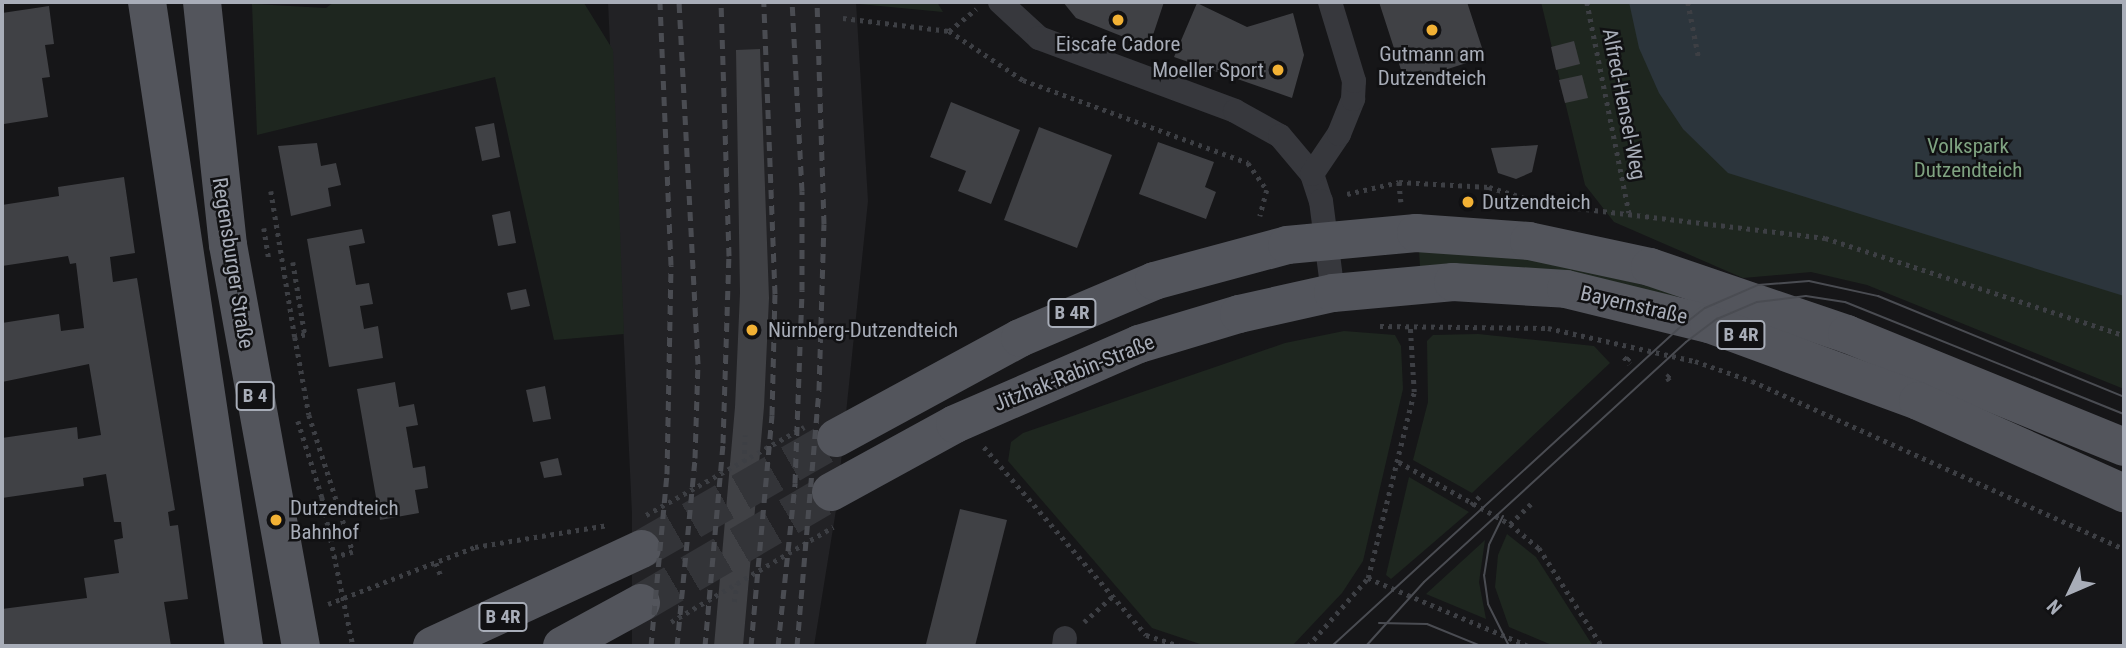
<!DOCTYPE html>
<meta charset="utf-8">
<style>
body{margin:0}
#map{position:relative;width:2126px;height:648px;overflow:hidden;background:#161618;font-family:"Roboto Condensed",sans-serif}
div>[style]{position:absolute}
[style*='--x']{left:calc(var(--x)*1px);top:calc(var(--y)*1px);width:calc(var(--w)*1px);rotate:calc(var(--a)*1deg)}
.built>*{inset:0;background:#222225}
.green>*{inset:0;background:#1e261f}
.water>*{inset:0;background:#2c353c}
.building>*{inset:0;background:#404145}
.primary-tunnel>*{height:38px;margin-top:-19px;transform-origin:0;background:repeating-linear-gradient(90deg,#333438 0 38px,transparent 0 57px)}
.path>*{height:4.5px;margin-top:-2.25px;transform-origin:0;background:repeating-linear-gradient(90deg,#3d3f44 0 3.5px,transparent 0 8.5px)}
.minor>*{height:24px;margin:-12px;padding:0 12px;transform-origin:12px;border-radius:12px;background:#37383d}
.primary>*{height:38px;margin:-19px;padding:0 19px;transform-origin:19px;border-radius:19px;background:#53555c}
.tram>*{height:2px;margin:-1px;padding:0 1px;transform-origin:1px;border-radius:1px;background:#4a4c52}
.rail>*{height:5px;margin-top:-2.5px;transform-origin:0;background:repeating-linear-gradient(90deg,#4a4c52 0 9px,transparent 0 16px)}
.dots>*{width:19px;height:19px;translate:-50% -50%;box-sizing:border-box;border:4px solid #111113;border-radius:50%}
span{translate:-50% -50%;white-space:nowrap;text-align:center;line-height:1.15;-webkit-text-stroke:5px #111113;paint-order:stroke}
.shield-label span{padding:2px 5px;background:#111113;border:2px solid;border-radius:5px;-webkit-text-stroke-width:0}
.shield-label{font-size:19px;color:#a8adb8;font-weight:700}
.poi-label{font-size:21px;color:#a8adb8}
.right{translate:-100% -50%;text-align:right}
.left{translate:0 -50%;text-align:left}
.street-label{font-size:21px;color:#a8adb8}
.park-label{font-size:21px;color:#7fa381}
.frame{position:absolute;inset:0;border:4px solid #a8adb8;pointer-events:none}
.north{position:absolute;left:2035px;top:557px;width:70px;height:70px;-webkit-text-stroke:5px #111113;paint-order:stroke;rotate:226deg;font-size:19px;font-weight:700;line-height:28px;text-align:center;color:#a8adb8}
.north::after{content:'';display:block;margin:auto;width:24px;height:32px;background:#a8adb8;clip-path:polygon(50% 0,100% 100%,50% 72%,0 100%)}
</style>
<div id="map">
<div class="built">
<div style="clip-path:polygon(608px 2px,856px 2px,868px 201px,836px 510px,814px 646px,632px 646px,632px 514px)"></div>
</div>
<div class="green">
<div style="clip-path:polygon(334px 2px,584px 3px,613px 50px,624px 334px,554px 340px,495px 77px,257px 135px,252px 4px,326px 8px)"></div>
<div style="clip-path:polygon(838px 2px,937px 2px,943px 12px)"></div>
<div style="clip-path:polygon(1541px 2px,2124px 2px,2124px 389px,1867px 285px,1811px 272px,1743px 278px,1614px 222px,1585px 185px)"></div>
<div style="clip-path:polygon(1419px 249px,1510px 253px,1706px 300px,1420px 267px)"></div>
<div style="clip-path:polygon(1344px 331px,1395px 335px,1401px 346px,1403px 389px,1363px 561px,1342px 593px,1292px 646px,1206px 646px,1152px 628px,1008px 461px,1011px 442px,1023px 433px,1285px 343px)"></div>
<div style="clip-path:polygon(1478px 334px,1594px 346px,1610px 363px,1472px 493px,1413px 460px,1428px 402px,1427px 341px,1433px 335px)"></div>
<div style="clip-path:polygon(1409px 477px,1469px 512px,1391px 579px,1386px 575px)"></div>
<div style="clip-path:polygon(1507px 534px,1536px 557px,1593px 646px,1554px 646px,1509px 627px,1495px 587px,1498px 555px)"></div>
<div style="clip-path:polygon(1485px 540px,1479px 582px,1486px 619px,1426px 594px)"></div>
</div>
<div class="water">
<div style="clip-path:polygon(1629px 2px,2124px 2px,2124px 296px,1728px 173px,1683px 129px,1659px 93px,1639px 48px)"></div>
</div>
<div class="building">
<div style="clip-path:polygon(1063px 2px,1164px 2px,1149px 47px,1076px 18px)"></div>
<div style="clip-path:polygon(1379px 2px,1467px 2px,1485px 57px,1423px 77px,1421px 70px,1403px 76px)"></div>
<div style="clip-path:polygon(1197px 3px,1247px 27px,1293px 13px,1304px 55px,1292px 98px,1174px 57px)"></div>
<div style="clip-path:polygon(49px 6px,54px 44px,45px 45px,50px 77px,42px 78px,48px 117px,4px 124px,2px 13px)"></div>
<div style="clip-path:polygon(1574px 41px,1580px 64px,1556px 70px,1551px 47px)"></div>
<div style="clip-path:polygon(760px 49px,769px 298px,764px 407px,743px 646px,714px 646px,735px 407px,740px 293px,736px 50px)"></div>
<div style="clip-path:polygon(1582px 75px,1588px 98px,1565px 103px,1559px 80px)"></div>
<div style="clip-path:polygon(951px 102px,1020px 130px,991px 204px,958px 191px,966px 171px,930px 157px)"></div>
<div style="clip-path:polygon(494px 123px,500px 157px,482px 161px,475px 127px)"></div>
<div style="clip-path:polygon(1039px 127px,1112px 155px,1077px 248px,1004px 220px)"></div>
<div style="clip-path:polygon(1158px 142px,1214px 162px,1205px 187px,1216px 192px,1206px 219px,1139px 194px)"></div>
<div style="clip-path:polygon(317px 143px,321px 166px,336px 163px,341px 185px,328px 188px,331px 206px,291px 216px,278px 146px)"></div>
<div style="clip-path:polygon(1538px 145px,1532px 172px,1516px 179px,1498px 173px,1491px 148px)"></div>
<div style="clip-path:polygon(124px 177px,135px 253px,110px 257px,113px 282px,137px 278px,175px 510px,168px 512px,170px 526px,178px 525px,188px 599px,164px 602px,171px 646px,2px 646px,2px 609px,87px 598px,84px 578px,119px 573px,114px 540px,123px 538px,121px 522px,114px 522px,106px 474px,83px 478px,84px 486px,2px 498px,2px 438px,77px 427px,78px 439px,101px 435px,89px 364px,2px 382px,2px 323px,59px 314px,61px 331px,84px 328px,76px 263px,70px 264px,68px 256px,2px 266px,2px 205px,59px 196px,58px 187px)"></div>
<div style="clip-path:polygon(510px 211px,516px 243px,498px 246px,492px 215px)"></div>
<div style="clip-path:polygon(362px 229px,365px 243px,349px 246px,356px 285px,369px 283px,373px 304px,360px 306px,364px 329px,378px 326px,383px 358px,329px 367px,307px 239px)"></div>
<div style="clip-path:polygon(526px 289px,530px 306px,511px 310px,507px 293px)"></div>
<div style="clip-path:polygon(395px 382px,399px 407px,414px 404px,418px 425px,406px 427px,413px 468px,425px 466px,428px 488px,415px 490px,419px 513px,380px 520px,357px 389px)"></div>
<div style="clip-path:polygon(545px 386px,551px 419px,533px 422px,526px 390px)"></div>
<div style="clip-path:polygon(558px 458px,562px 475px,544px 478px,540px 462px)"></div>
<div style="clip-path:polygon(960px 509px,1007px 520px,975px 646px,934px 646px,926px 644px)"></div>
</div>
<div class="primary-tunnel">
<div style="--x:642;--y:549;--w:224;--a:-29.8"></div>
<div style="--x:641;--y:603;--w:220;--a:-30.3"></div>
</div>
<div class="path">
<div style="--x:1587;--y:2;--w:215;--a:78.7"></div>
<div style="--x:1688;--y:2;--w:58;--a:79.1"></div>
<div style="--x:843;--y:18;--w:107;--a:7"></div>
<div style="--x:949;--y:31;--w:89;--a:33.5"></div>
<div style="--x:1023;--y:80;--w:240;--a:20.2"></div>
<div style="--x:1248;--y:163;--w:33;--a:55"></div>
<div style="--x:1267;--y:190;--w:27;--a:105"></div>
<div style="--x:949;--y:31;--w:35;--a:-39"></div>
<div style="--x:1399;--y:182;--w:20;--a:84"></div>
<div style="--x:271;--y:191;--w:148;--a:80.7"></div>
<div style="--x:1347;--y:194;--w:53;--a:-13"></div>
<div style="--x:1399;--y:182;--w:90;--a:3.2"></div>
<div style="--x:1489;--y:187;--w:58;--a:17.2"></div>
<div style="--x:1544;--y:204;--w:283;--a:6.9"></div>
<div style="--x:1825;--y:238;--w:314;--a:18"></div>
<div style="--x:1488;--y:198;--w:11;--a:-85"></div>
<div style="--x:264;--y:228;--w:33;--a:81"></div>
<div style="--x:293;--y:262;--w:74;--a:80.7"></div>
<div style="--x:305;--y:335;--w:10;--a:169"></div>
<div style="--x:295;--y:337;--w:79;--a:79.8"></div>
<div style="--x:309;--y:415;--w:144;--a:72.2"></div>
<div style="--x:353;--y:552;--w:19;--a:164"></div>
<div style="--x:1380;--y:326;--w:168;--a:0.7"></div>
<div style="--x:1548;--y:328;--w:151;--a:12.7"></div>
<div style="--x:1695;--y:361;--w:60;--a:19.3"></div>
<div style="--x:1752;--y:381;--w:408;--a:24.3"></div>
<div style="--x:1624;--y:357;--w:9;--a:49"></div>
<div style="--x:1627;--y:360;--w:8;--a:-45"></div>
<div style="--x:1669;--y:381;--w:4;--a:-117"></div>
<div style="--x:1667;--y:377;--w:8;--a:-45"></div>
<div style="--x:298;--y:421;--w:80;--a:72.5"></div>
<div style="--x:322;--y:497;--w:152;--a:78.2"></div>
<div style="--x:984;--y:447;--w:248;--a:49.2"></div>
<div style="--x:1146;--y:635;--w:35;--a:18"></div>
<div style="--x:744;--y:462;--w:27;--a:-88"></div>
<div style="--x:1399;--y:462;--w:127;--a:29.2"></div>
<div style="--x:1510;--y:524;--w:38;--a:40"></div>
<div style="--x:1539;--y:548;--w:117;--a:57.3"></div>
<div style="--x:1471;--y:505;--w:14;--a:-45"></div>
<div style="--x:646;--y:515;--w:181;--a:-29.1"></div>
<div style="--x:1510;--y:524;--w:33;--a:-44"></div>
<div style="--x:436;--y:563;--w:14;--a:69"></div>
<div style="--x:1368;--y:578;--w:174;--a:23"></div>
<div style="--x:734;--y:602;--w:19;--a:-81"></div>
<div style="--x:328;--y:604;--w:158;--a:-21.2"></div>
<div style="--x:475;--y:547;--w:135;--a:-9.4"></div>
<div style="--x:671;--y:622;--w:188;--a:-30.4"></div>
<div style="--x:1084;--y:622;--w:38;--a:-42"></div>
<div style="--x:1308;--y:646;--w:91;--a:-48.6"></div>
<div style="--x:1368;--y:578;--w:192;--a:-76.1"></div>
<div style="--x:1414;--y:392;--w:65;--a:-93.5"></div>
</div>
<div class="minor">
<div style="--x:1000;--y:2;--w:53;--a:42.7"></div>
<div style="--x:1039;--y:38;--w:209;--a:20.4"></div>
<div style="--x:1235;--y:111;--w:51;--a:29.1"></div>
<div style="--x:1280;--y:136;--w:50;--a:49.9"></div>
<div style="--x:1312;--y:174;--w:28;--a:72"></div>
<div style="--x:1321;--y:201;--w:93;--a:82.6"></div>
<div style="--x:1312;--y:174;--w:48;--a:-56"></div>
<div style="--x:1339;--y:134;--w:38;--a:-68"></div>
<div style="--x:1353;--y:99;--w:18;--a:-87"></div>
<div style="--x:1354;--y:81;--w:83;--a:-106.9"></div>
<div style="--x:1064;--y:646;--w:8;--a:-83"></div>
</div>
<div class="primary">
<div style="--x:147;--y:2;--w:651;--a:81.43"></div>
<div style="--x:202;--y:2;--w:244;--a:83.9"></div>
<div style="--x:228;--y:245;--w:408;--a:79.7"></div>
<div style="--x:836;--y:438;--w:209;--a:-28.5"></div>
<div style="--x:1020;--y:338;--w:146;--a:-23"></div>
<div style="--x:1154;--y:281;--w:138;--a:-15.1"></div>
<div style="--x:1287;--y:245;--w:130;--a:-5.3"></div>
<div style="--x:1416;--y:233;--w:113;--a:4"></div>
<div style="--x:1529;--y:241;--w:124;--a:12.1"></div>
<div style="--x:1650;--y:267;--w:208;--a:18.8"></div>
<div style="--x:1847;--y:334;--w:299;--a:22.2"></div>
<div style="--x:831;--y:492;--w:141;--a:-28.7"></div>
<div style="--x:955;--y:424;--w:201;--a:-23.5"></div>
<div style="--x:1139;--y:344;--w:104;--a:-16.7"></div>
<div style="--x:1239;--y:314;--w:96;--a:-12.6"></div>
<div style="--x:1333;--y:293;--w:121;--a:-5.2"></div>
<div style="--x:1453;--y:282;--w:113;--a:3.5"></div>
<div style="--x:1566;--y:289;--w:147;--a:13.8"></div>
<div style="--x:1709;--y:324;--w:223;--a:20.2"></div>
<div style="--x:1918;--y:401;--w:226;--a:24.1"></div>
<div style="--x:432;--y:646;--w:231;--a:-24.8"></div>
<div style="--x:562;--y:646;--w:90;--a:-28.6"></div>
</div>
<div class="tram">
<div style="--x:1503;--y:516;--w:32;--a:116"></div>
<div style="--x:1489;--y:545;--w:30;--a:99"></div>
<div style="--x:1484;--y:575;--w:29;--a:82"></div>
<div style="--x:1488;--y:604;--w:47;--a:63.4"></div>
<div style="--x:1379;--y:623;--w:48;--a:1.2"></div>
<div style="--x:1427;--y:624;--w:58;--a:22.2"></div>
<div style="--x:1332;--y:646;--w:469;--a:-42.5"></div>
<div style="--x:1678;--y:329;--w:34;--a:-38"></div>
<div style="--x:1705;--y:308;--w:58;--a:-23.5"></div>
<div style="--x:1758;--y:285;--w:51;--a:-4.5"></div>
<div style="--x:1809;--y:281;--w:71;--a:12.3"></div>
<div style="--x:1878;--y:296;--w:266;--a:22.3"></div>
<div style="--x:1366;--y:646;--w:86;--a:-47.8"></div>
<div style="--x:1424;--y:582;--w:355;--a:-42.5"></div>
<div style="--x:1686;--y:342;--w:39;--a:-37"></div>
<div style="--x:1717;--y:319;--w:43;--a:-23"></div>
<div style="--x:1757;--y:302;--w:49;--a:-7"></div>
<div style="--x:1806;--y:296;--w:39;--a:9"></div>
<div style="--x:1845;--y:302;--w:301;--a:21.9"></div>
</div>
<div class="rail">
<div style="--x:651;--y:646;--w:173;--a:-84.7"></div>
<div style="--x:667;--y:474;--w:209;--a:-88.9"></div>
<div style="--x:671;--y:265;--w:263;--a:-92.4"></div>
<div style="--x:677;--y:646;--w:189;--a:-84.5"></div>
<div style="--x:695;--y:458;--w:94;--a:-88.2"></div>
<div style="--x:698;--y:364;--w:362;--a:-93"></div>
<div style="--x:705;--y:646;--w:204;--a:-84.9"></div>
<div style="--x:723;--y:443;--w:187;--a:-88.2"></div>
<div style="--x:729;--y:256;--w:254;--a:-91.8"></div>
<div style="--x:751;--y:646;--w:232;--a:-84.8"></div>
<div style="--x:772;--y:415;--w:121;--a:-88.6"></div>
<div style="--x:775;--y:294;--w:292;--a:-92.2"></div>
<div style="--x:778;--y:646;--w:164;--a:-84"></div>
<div style="--x:795;--y:483;--w:193;--a:-87.9"></div>
<div style="--x:802;--y:290;--w:99;--a:-90"></div>
<div style="--x:802;--y:191;--w:189;--a:-93"></div>
<div style="--x:797;--y:646;--w:257;--a:-85.1"></div>
<div style="--x:819;--y:390;--w:166;--a:-88.3"></div>
<div style="--x:824;--y:224;--w:222;--a:-91.8"></div>
</div>
<div class="dots">
<div style="left:1118px;top:20px;background:#f2b134"></div>
<div style="left:1432px;top:30px;background:#f2b134"></div>
<div style="left:1278px;top:70px;background:#f2b134"></div>
<div style="left:1468px;top:202px;background:#f2b134"></div>
<div style="left:752px;top:330px;background:#f2b134"></div>
<div style="left:276px;top:520px;background:#f2b134"></div>
</div>
<div class="shield-label">
<span style="left:1072px;top:313px">B 4R</span>
<span style="left:1741px;top:335px">B 4R</span>
<span style="left:255px;top:396px">B 4</span>
<span style="left:503px;top:617px">B 4R</span>
</div>
<div class="poi-label">
<span style="left:1118px;top:44px">Eiscafe Cadore</span>
<span style="left:1432px;top:66px">Gutmann am<br>Dutzendteich</span>
<span class="right" style="left:1264px;top:70px">Moeller Sport</span>
<span class="left" style="left:1482px;top:202px">Dutzendteich</span>
<span class="left" style="left:768px;top:330px">Nürnberg-Dutzendteich</span>
<span class="left" style="left:290px;top:520px">Dutzendteich<br>Bahnhof</span>
</div>
<div class="street-label">
<span style="left:1624px;top:104px;rotate:79deg">Alfred-Hensel-Weg</span>
<span style="left:233px;top:263px;rotate:81deg">Regensburger Straße</span>
<span style="left:1634px;top:305px;rotate:13deg">Bayernstraße</span>
<span style="left:1074px;top:373px;rotate:-22deg">Jitzhak-Rabin-Straße</span>
</div>
<div class="park-label">
<span style="left:1968px;top:158px">Volkspark<br>Dutzendteich</span>
</div>
<div class="frame"></div>
<div class="north">N</div>
</div>
